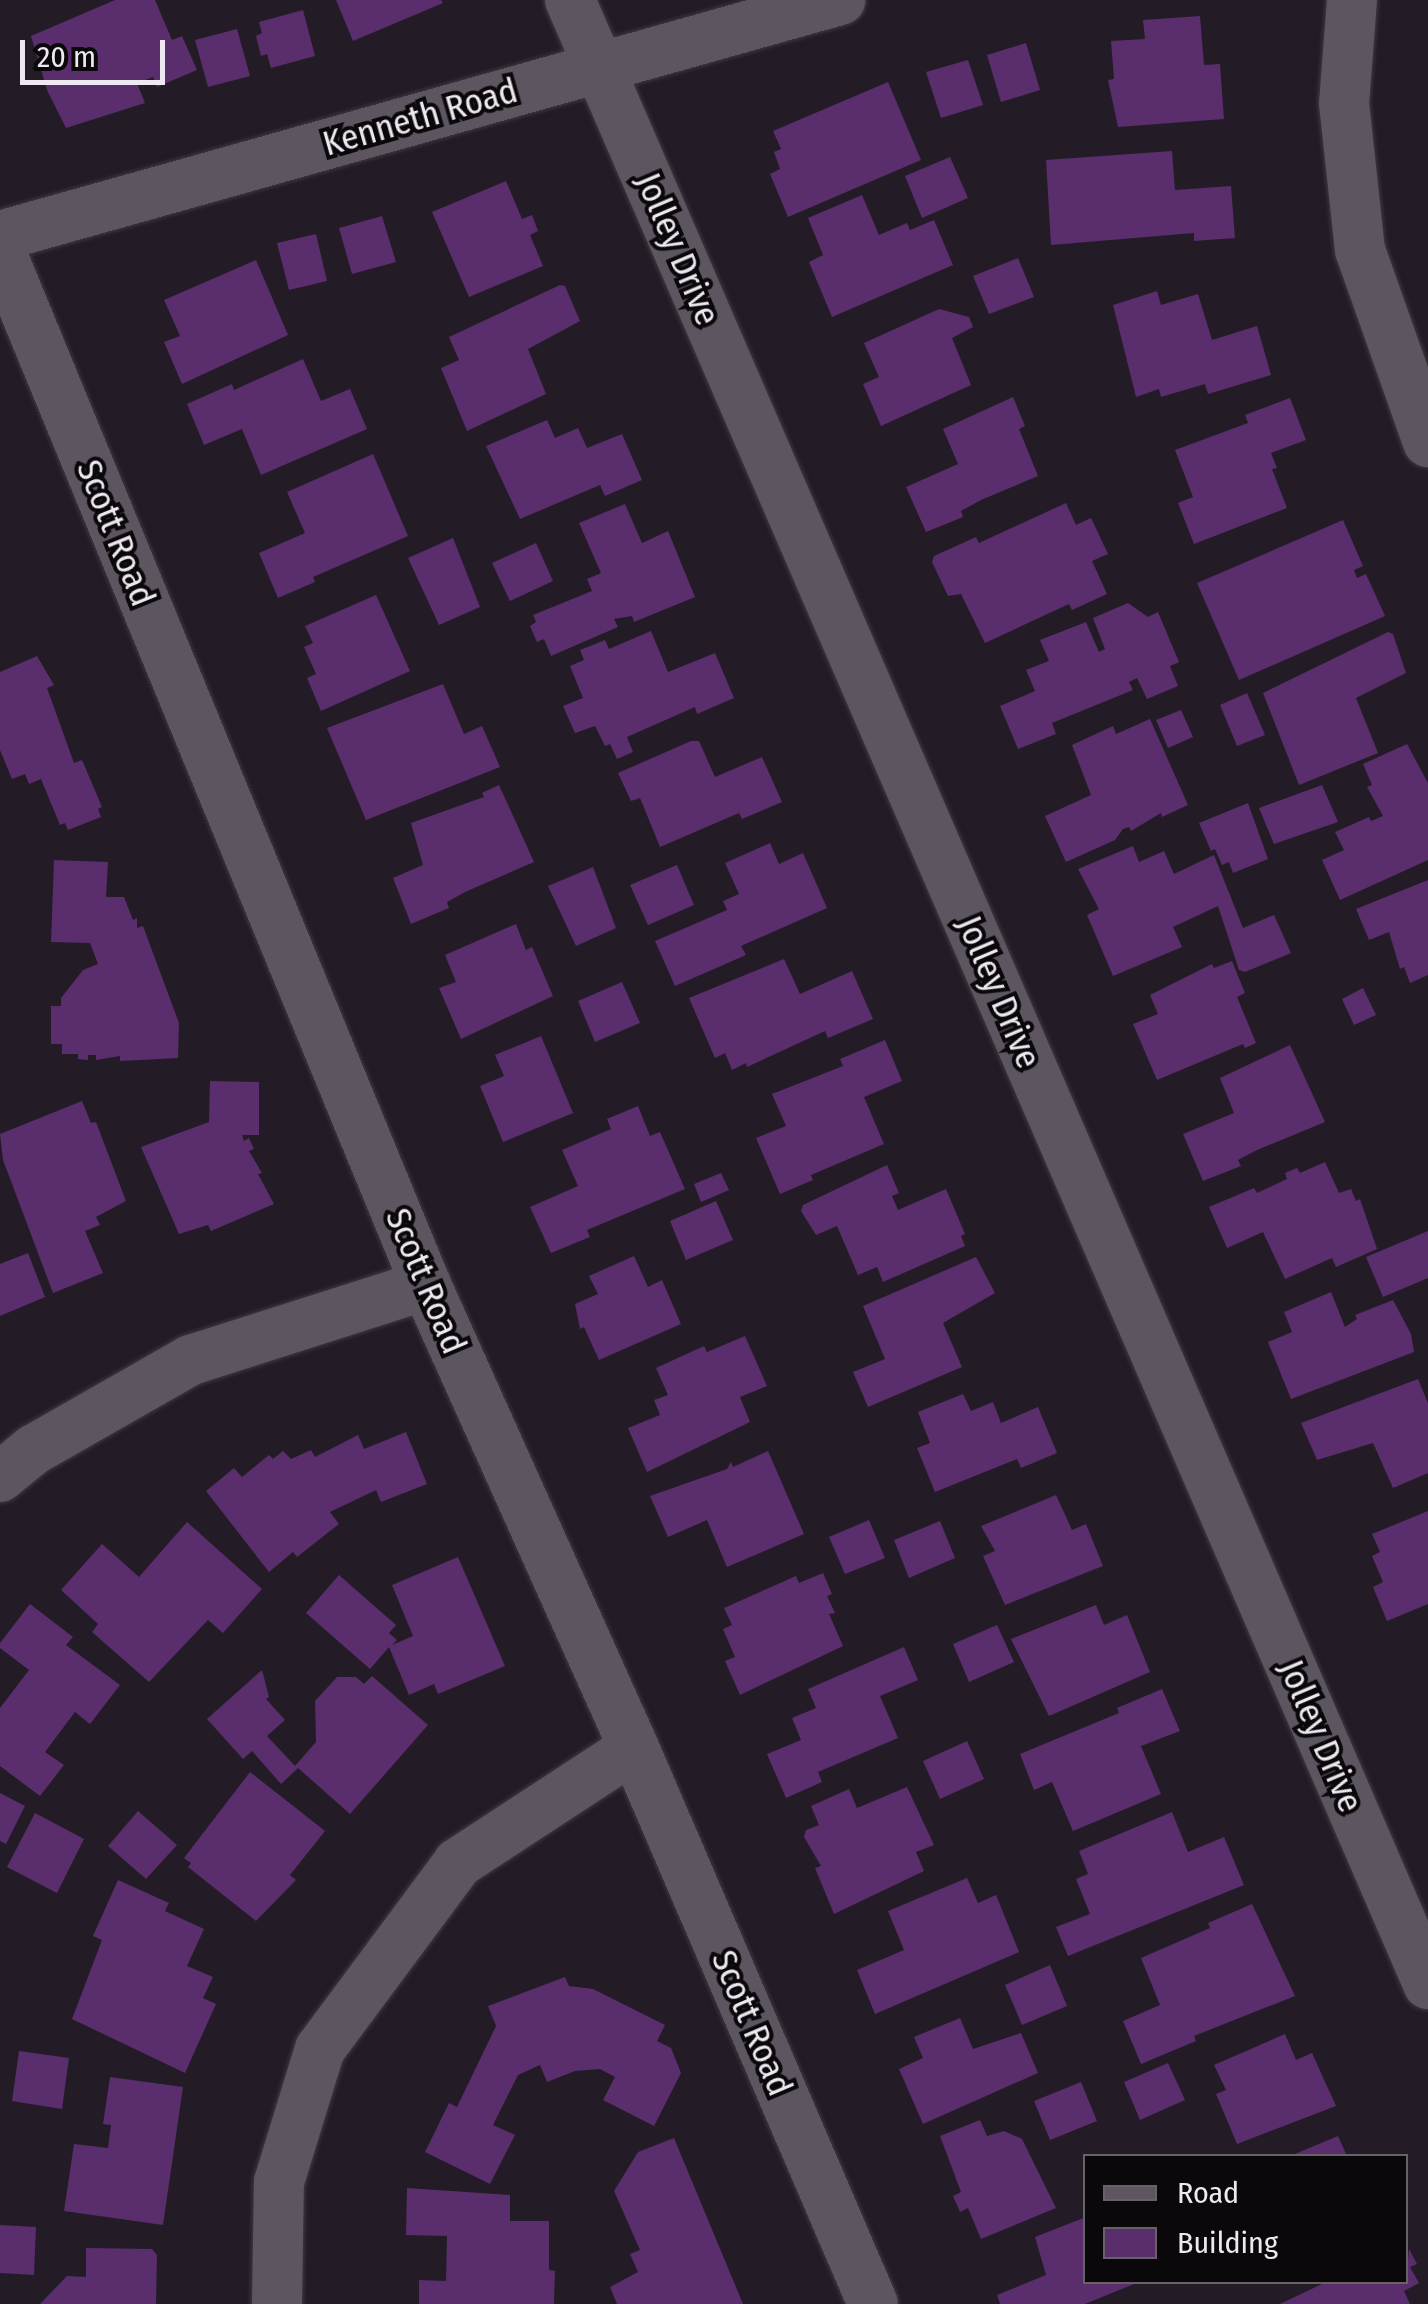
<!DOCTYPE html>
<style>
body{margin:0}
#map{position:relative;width:1428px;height:2304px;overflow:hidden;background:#231c26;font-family:"Fira Sans Condensed",sans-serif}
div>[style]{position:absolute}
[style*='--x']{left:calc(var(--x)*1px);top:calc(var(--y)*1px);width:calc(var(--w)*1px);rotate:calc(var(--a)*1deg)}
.building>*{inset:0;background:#5a2d6d}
.roads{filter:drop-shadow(0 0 2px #3e3940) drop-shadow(0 0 2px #3e3940)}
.minor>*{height:50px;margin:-25px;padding:0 25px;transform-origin:25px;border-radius:25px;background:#5d5560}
span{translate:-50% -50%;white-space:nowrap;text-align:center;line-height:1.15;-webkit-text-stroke:8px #0b080c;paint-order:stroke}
.street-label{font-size:35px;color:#eee9f0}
.legend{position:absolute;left:1083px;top:2154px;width:325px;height:130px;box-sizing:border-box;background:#0b080c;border:2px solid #666267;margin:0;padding:12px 18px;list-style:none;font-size:30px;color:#eee9f0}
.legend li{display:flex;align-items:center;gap:20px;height:50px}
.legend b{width:50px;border:2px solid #666267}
.scale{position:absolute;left:20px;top:40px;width:145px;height:45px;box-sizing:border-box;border:5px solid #eee9f0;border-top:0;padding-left:12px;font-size:30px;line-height:35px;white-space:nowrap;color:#eee9f0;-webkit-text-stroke:8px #0b080c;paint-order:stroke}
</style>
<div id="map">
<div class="building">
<div style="clip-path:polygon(115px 0,155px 0,172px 40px,182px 36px,197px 70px,157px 87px,153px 77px,137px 83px,145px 103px,66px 128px,47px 90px,31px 36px)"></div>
<div style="clip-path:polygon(336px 0,441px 0,443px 3px,353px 41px)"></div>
<div style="clip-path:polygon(303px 10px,315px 56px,271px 68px,267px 54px,261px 56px,256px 36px,262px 33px,259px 22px)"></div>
<div style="clip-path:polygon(1200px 16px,1204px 65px,1220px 64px,1224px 119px,1118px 127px,1108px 80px,1114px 79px,1111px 41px,1145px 39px,1143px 20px)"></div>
<div style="clip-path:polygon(237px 29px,250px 76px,208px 87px,195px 40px)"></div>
<div style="clip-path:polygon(1026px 43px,1040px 90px,1001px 102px,987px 55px)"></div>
<div style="clip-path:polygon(968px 60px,983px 105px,941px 118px,926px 72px)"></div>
<div style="clip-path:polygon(888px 82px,921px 160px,788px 217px,770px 174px,780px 169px,774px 152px,781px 149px,773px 131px)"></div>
<div style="clip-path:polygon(1172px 151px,1175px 190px,1231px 186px,1235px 238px,1194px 241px,1194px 233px,1051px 245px,1046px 160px)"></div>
<div style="clip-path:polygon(950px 157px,968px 198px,922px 218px,905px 176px)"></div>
<div style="clip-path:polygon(506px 181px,522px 219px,532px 215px,538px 231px,530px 235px,543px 266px,469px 297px,432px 212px)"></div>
<div style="clip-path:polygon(862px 195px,879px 235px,907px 223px,910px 230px,934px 220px,953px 265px,832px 317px,809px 262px,823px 255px,808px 218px)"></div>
<div style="clip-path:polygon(382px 216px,396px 262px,352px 274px,339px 228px)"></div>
<div style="clip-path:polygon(316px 234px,327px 281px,289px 290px,277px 243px)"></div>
<div style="clip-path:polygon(1018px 258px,1034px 297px,989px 314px,973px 276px)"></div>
<div style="clip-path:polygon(256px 260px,288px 335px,182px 384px,164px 342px,180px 336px,164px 300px)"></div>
<div style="clip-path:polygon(560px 285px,565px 286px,580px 321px,528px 349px,546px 394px,467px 431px,441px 368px,459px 360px,449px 337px)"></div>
<div style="clip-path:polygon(1157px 291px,1161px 305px,1198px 294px,1212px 340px,1257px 326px,1271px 375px,1208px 394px,1205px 384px,1161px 397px,1159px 389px,1136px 397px,1113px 305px)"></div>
<div style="clip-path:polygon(939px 309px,969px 317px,973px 327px,952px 338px,971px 385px,881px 426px,863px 384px,879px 377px,864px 343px)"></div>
<div style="clip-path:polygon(303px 359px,321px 401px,350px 389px,367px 429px,261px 475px,242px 429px,204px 445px,187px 404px,232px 384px,234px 390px)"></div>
<div style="clip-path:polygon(1013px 397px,1025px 426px,1019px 429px,1038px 476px,981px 500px,961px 511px,963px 517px,926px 532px,906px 487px,958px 464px,943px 429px)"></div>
<div style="clip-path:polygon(1290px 398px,1306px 440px,1271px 453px,1277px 468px,1272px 469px,1287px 508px,1194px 544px,1178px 503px,1193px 497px,1175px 450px,1248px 423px,1245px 415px)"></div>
<div style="clip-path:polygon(547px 420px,555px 438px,578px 428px,587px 448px,622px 434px,642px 480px,605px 496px,600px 485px,520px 519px,486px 446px)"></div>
<div style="clip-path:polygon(373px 454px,408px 536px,313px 577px,315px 582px,278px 598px,259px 553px,305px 533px,287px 492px)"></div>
<div style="clip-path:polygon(1066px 503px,1076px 525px,1091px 518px,1108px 554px,1092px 561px,1107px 594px,1072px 610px,1069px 604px,985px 643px,961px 594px,948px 596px,932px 562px,934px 556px,976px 537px,979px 543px)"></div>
<div style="clip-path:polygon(625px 504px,642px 543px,668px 531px,695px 597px,634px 622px,632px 616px,614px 619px,618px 627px,551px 656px,544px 639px,537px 642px,530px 626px,536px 622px,533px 615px,592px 591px,587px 579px,601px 573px,579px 523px)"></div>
<div style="clip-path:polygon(1343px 520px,1363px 566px,1354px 570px,1357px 578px,1366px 574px,1385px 616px,1239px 680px,1197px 583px)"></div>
<div style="clip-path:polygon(453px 538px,480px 607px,439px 625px,408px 558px)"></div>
<div style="clip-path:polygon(536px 543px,553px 581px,510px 601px,492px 563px)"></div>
<div style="clip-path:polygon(376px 595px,410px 671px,321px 711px,307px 678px,316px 674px,304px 647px,313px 643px,305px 626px)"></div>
<div style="clip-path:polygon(1128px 603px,1148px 617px,1158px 612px,1179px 662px,1170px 666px,1178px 686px,1147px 699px,1137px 678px,1129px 682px,1133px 690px,1052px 723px,1056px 734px,1018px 749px,1000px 706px,1035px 691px,1026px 670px,1049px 661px,1040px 640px,1086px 622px,1099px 652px,1105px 649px,1093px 618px)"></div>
<div style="clip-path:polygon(651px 631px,668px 672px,715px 653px,734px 698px,697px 714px,695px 707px,627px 737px,633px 752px,617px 759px,610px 744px,605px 746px,595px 726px,575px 733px,563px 706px,583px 698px,570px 666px,584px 660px,580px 650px,605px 640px,609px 649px)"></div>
<div style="clip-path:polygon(1388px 632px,1393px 634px,1406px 673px,1356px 698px,1378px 753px,1299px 785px,1263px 693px)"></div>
<div style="clip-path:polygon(37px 656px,54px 685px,47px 688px,74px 763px,82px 760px,102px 807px,98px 809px,101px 817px,68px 830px,65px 823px,60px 825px,41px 779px,29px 784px,25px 774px,12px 779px,0 750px,0 672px)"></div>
<div style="clip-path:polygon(443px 684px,464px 734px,482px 726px,500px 767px,366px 820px,327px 728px)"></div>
<div style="clip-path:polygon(1247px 693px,1265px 735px,1237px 746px,1220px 705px)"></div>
<div style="clip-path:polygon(1181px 710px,1193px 737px,1168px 748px,1156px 720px)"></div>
<div style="clip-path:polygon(1150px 719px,1188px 805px,1162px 817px,1161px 813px,1131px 831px,1129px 827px,1123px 829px,1115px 840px,1066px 862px,1045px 816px,1091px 795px,1072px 745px,1113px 726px,1116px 734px)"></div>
<div style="clip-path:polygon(691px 741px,699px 741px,715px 777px,762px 757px,782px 802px,742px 819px,739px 813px,660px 847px,640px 798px,631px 801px,618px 773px)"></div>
<div style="clip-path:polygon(1407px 744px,1428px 783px,1428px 860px,1340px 900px,1322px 860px,1344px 850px,1335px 832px,1369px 817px,1371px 821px,1383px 816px,1367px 787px,1372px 785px,1363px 764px)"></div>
<div style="clip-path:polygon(499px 785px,534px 862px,465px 892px,447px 902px,449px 908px,411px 924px,393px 878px,423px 865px,411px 823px,484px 797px,482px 793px)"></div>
<div style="clip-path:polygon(1322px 785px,1338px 822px,1274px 844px,1259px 808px)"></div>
<div style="clip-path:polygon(1248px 803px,1268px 859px,1233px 873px,1229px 862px,1222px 865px,1215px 849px,1211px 851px,1199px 823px)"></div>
<div style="clip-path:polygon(770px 843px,779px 864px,803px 853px,827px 908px,741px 946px,746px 955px,675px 986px,655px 941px,727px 910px,723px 901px,739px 894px,725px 863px)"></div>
<div style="clip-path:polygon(1133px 846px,1139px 862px,1164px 851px,1174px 874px,1214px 855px,1243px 928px,1274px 915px,1291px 953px,1245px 972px,1239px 970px,1218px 906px,1173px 927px,1182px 947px,1113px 976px,1087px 915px,1099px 909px,1078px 869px)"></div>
<div style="clip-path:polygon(54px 860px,108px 862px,106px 897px,124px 897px,133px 920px,137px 918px,137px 928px,143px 926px,179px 1023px,178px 1058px,120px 1061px,120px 1056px,96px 1060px,96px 1055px,88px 1055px,88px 1060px,78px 1059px,78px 1054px,62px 1054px,62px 1044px,51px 1044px,51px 1006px,61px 1006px,61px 998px,83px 970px,98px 964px,90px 943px,51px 942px)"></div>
<div style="clip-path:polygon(677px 865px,694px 905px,648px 925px,630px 885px)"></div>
<div style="clip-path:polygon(593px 867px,616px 928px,576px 946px,548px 886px)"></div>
<div style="clip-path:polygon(1428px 880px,1428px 975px,1410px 983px,1404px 967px,1400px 969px,1389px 932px,1369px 940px,1356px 909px)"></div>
<div style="clip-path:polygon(516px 924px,526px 950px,532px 947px,553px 996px,461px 1039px,439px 988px,456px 982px,445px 955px)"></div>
<div style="clip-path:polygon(784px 959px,800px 994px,852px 971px,873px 1019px,828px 1038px,825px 1031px,747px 1067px,746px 1063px,732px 1070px,725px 1053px,715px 1058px,689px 998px)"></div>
<div style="clip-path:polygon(1232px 961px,1245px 993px,1237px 997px,1256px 1043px,1245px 1048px,1243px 1044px,1157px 1080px,1133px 1024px,1158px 1014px,1150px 995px,1212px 964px,1214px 968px)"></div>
<div style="clip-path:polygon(622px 982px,640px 1023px,595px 1042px,578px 1001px)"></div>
<div style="clip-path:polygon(1363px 988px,1376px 1015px,1354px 1025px,1342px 999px)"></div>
<div style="clip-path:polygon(541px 1036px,573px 1113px,503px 1142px,480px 1086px,504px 1076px,495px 1055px)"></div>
<div style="clip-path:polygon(885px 1040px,902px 1081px,864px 1097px,884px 1144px,811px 1175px,813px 1180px,780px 1194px,756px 1138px,786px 1126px,772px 1094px,843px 1066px,840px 1059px)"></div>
<div style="clip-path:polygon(1290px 1045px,1325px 1122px,1257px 1150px,1238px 1160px,1241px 1166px,1203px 1181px,1183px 1134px,1234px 1113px,1220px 1078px)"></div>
<div style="clip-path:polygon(210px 1081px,259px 1082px,259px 1135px,242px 1135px,244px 1141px,249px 1138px,254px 1149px,249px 1151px,262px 1173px,258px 1174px,274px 1204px,211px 1231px,208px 1225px,179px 1234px,141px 1147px,209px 1122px)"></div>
<div style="clip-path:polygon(82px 1101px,91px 1123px,96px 1122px,126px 1201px,96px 1217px,100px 1225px,85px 1231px,103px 1273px,53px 1293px,3px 1160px,0 1134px)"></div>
<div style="clip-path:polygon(638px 1106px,650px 1136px,660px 1132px,685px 1189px,587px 1230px,590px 1237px,551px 1253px,530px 1207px,578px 1186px,562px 1150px,611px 1129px,607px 1119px)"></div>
<div style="clip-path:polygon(1325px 1162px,1339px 1193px,1351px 1189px,1356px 1201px,1360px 1199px,1377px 1249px,1336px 1267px,1332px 1258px,1285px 1279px,1263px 1232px,1227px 1248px,1209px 1207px,1254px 1188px,1257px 1193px,1287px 1179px,1285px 1173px,1297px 1168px,1300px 1173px)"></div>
<div style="clip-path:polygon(887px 1165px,899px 1193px,892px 1196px,898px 1210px,946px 1189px,965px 1234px,961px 1236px,965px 1246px,883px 1282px,877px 1267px,858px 1275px,837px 1226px,816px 1235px,801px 1211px,803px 1205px)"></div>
<div style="clip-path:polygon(721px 1173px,729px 1190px,701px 1202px,694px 1184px)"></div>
<div style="clip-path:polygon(716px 1201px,733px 1240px,686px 1260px,670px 1221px)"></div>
<div style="clip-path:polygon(1428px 1231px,1428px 1278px,1383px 1297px,1366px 1257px)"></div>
<div style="clip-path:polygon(28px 1253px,45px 1297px,0 1316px,0 1264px)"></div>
<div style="clip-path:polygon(634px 1256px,648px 1287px,662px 1280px,681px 1324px,599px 1360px,584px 1327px,580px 1329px,575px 1304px,598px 1294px,589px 1276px)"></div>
<div style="clip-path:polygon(976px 1257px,995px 1293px,943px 1323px,962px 1367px,868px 1407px,853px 1372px,885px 1359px,863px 1306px)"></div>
<div style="clip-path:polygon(1331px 1292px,1345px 1327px,1357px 1319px,1355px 1315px,1393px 1300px,1411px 1334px,1414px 1352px,1291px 1399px,1268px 1342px,1292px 1332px,1284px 1312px)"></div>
<div style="clip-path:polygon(745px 1336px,767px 1386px,740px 1397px,750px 1422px,647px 1472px,628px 1428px,660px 1415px,654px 1400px,668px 1395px,656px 1368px,704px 1346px,707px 1352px)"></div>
<div style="clip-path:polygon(1418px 1379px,1428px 1403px,1428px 1473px,1393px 1488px,1373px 1443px,1317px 1460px,1301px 1423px)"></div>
<div style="clip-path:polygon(963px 1394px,971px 1411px,993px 1402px,1001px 1423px,1038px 1407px,1057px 1453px,1021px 1468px,1017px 1459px,935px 1492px,917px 1448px,930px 1443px,918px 1412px)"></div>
<div style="clip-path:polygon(406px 1432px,427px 1484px,381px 1502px,376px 1490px,330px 1512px,339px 1524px,297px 1557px,293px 1552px,269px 1572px,206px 1491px,234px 1468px,242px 1477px,269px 1455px,273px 1459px,283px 1451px,291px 1459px,311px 1450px,315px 1457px,358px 1435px,364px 1449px)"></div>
<div style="clip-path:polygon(768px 1451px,804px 1534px,727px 1567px,707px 1520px,668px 1537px,650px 1496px,727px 1469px,731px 1462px,733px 1467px)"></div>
<div style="clip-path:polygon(1056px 1495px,1072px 1530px,1086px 1524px,1103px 1566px,1005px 1605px,983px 1556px,995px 1551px,981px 1526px)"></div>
<div style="clip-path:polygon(1428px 1511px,1428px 1604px,1387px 1621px,1373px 1587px,1383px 1582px,1372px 1556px,1380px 1552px,1372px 1534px)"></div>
<div style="clip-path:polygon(869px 1520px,885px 1558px,845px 1574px,829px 1537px)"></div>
<div style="clip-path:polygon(940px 1521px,955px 1558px,909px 1578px,894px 1540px)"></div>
<div style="clip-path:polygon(187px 1522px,262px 1589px,223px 1633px,208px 1620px,149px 1682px,92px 1632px,98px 1624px,61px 1590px,102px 1544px,139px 1577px)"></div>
<div style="clip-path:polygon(458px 1557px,505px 1666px,438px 1694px,434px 1684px,409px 1695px,389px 1647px,370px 1669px,306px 1613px,339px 1575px,396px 1625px,389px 1633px,397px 1640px,392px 1645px,413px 1636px,392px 1585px)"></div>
<div style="clip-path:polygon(823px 1573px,832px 1594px,827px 1596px,835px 1613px,829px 1614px,843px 1646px,740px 1695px,725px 1661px,735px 1657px,723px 1629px,732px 1625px,724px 1608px,796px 1576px,799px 1583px)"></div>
<div style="clip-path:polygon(30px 1604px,73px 1637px,66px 1645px,120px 1685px,90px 1724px,75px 1712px,45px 1752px,64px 1765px,40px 1796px,0 1766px,0 1708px,29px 1670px,0 1648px,0 1643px)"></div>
<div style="clip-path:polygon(1096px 1605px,1104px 1625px,1127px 1615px,1150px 1672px,1049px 1716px,1011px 1639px)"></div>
<div style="clip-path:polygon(997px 1625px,1014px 1662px,969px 1682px,953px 1644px)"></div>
<div style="clip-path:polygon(904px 1647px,918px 1680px,880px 1696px,898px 1738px,818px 1772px,822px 1782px,786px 1798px,767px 1754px,801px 1740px,792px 1718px,816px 1708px,808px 1689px)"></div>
<div style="clip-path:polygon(262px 1670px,269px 1697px,266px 1699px,285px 1720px,267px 1736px,295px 1766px,316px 1742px,315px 1701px,337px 1677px,356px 1677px,364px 1684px,372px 1676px,428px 1725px,350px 1814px,298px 1768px,281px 1784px,252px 1751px,243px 1759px,207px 1719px)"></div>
<div style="clip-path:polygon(1162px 1689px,1180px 1731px,1141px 1746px,1161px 1794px,1073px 1831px,1052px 1782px,1034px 1790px,1020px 1754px,1119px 1713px,1117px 1708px)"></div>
<div style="clip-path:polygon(967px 1741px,984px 1779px,940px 1799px,923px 1761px)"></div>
<div style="clip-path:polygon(250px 1772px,325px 1831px,290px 1875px,296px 1880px,256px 1921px,188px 1867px,191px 1863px,184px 1858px)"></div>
<div style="clip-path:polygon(907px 1787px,934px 1845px,916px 1852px,924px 1871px,834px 1914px,815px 1868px,821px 1866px,804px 1837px,806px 1830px,819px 1825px,811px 1806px,849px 1789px,857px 1808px)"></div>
<div style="clip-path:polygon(0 1793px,25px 1806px,6px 1844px,0 1841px)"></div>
<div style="clip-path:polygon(138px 1811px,177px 1845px,146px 1879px,108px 1846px)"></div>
<div style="clip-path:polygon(1172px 1812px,1188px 1852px,1224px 1837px,1244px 1885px,1068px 1956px,1056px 1927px,1090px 1914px,1076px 1879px,1088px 1874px,1079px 1851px)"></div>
<div style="clip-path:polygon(35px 1813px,84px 1839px,57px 1893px,7px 1867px)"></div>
<div style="clip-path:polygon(967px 1878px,978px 1903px,996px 1895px,1019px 1952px,875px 2014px,857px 1970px,904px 1950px,888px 1911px)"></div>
<div style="clip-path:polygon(118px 1880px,169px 1903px,165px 1911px,204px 1929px,187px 1966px,213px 1977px,203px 1998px,216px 2004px,185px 2073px,72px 2019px,102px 1940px,93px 1936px)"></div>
<div style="clip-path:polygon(1252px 1904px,1295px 1996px,1194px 2036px,1196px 2041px,1141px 2064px,1123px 2021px,1160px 2005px,1141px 1958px,1210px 1928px,1208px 1923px)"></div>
<div style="clip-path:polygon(1050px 1965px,1067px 2006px,1022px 2025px,1005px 1985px)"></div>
<div style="clip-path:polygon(565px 1977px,569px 1986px,593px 1989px,665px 2025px,657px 2041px,671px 2048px,681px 2073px,654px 2126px,603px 2100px,615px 2077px,600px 2069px,575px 2071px,547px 2082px,540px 2065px,518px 2075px,493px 2125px,515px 2135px,490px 2184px,425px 2152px,449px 2103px,457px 2107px,496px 2026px,488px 2006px)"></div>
<div style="clip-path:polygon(960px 2018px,973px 2049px,1021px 2033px,1038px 2073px,923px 2124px,899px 2069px,923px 2058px,914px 2037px)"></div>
<div style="clip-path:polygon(1285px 2034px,1296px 2060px,1312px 2053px,1336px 2106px,1237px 2144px,1216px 2094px,1226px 2090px,1214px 2065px)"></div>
<div style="clip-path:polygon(19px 2051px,69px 2058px,62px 2109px,12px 2101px)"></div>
<div style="clip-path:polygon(1168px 2063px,1185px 2100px,1140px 2120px,1124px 2082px)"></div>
<div style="clip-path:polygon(110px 2077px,183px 2087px,163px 2225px,64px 2211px,74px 2144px,108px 2148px,111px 2125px,103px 2124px)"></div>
<div style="clip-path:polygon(1081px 2082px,1097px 2121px,1050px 2140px,1034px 2101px)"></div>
<div style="clip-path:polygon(980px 2120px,987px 2136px,1004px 2131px,1022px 2139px,1056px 2208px,981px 2239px,968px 2208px,960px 2212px,953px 2196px,961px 2192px,940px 2136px)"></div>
<div style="clip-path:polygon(1338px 2136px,1347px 2156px,1290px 2156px)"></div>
<div style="clip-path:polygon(674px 2138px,743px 2304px,617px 2304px,610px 2287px,638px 2272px,630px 2254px,640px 2250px,614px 2191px,638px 2152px)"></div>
<div style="clip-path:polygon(407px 2188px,510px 2195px,510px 2221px,549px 2221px,549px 2270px,555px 2271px,554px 2304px,419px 2304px,419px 2280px,446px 2281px,447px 2236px,406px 2235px)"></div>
<div style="clip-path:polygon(1086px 2217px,1086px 2282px,1139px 2282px,1085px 2304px,1000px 2304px,997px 2295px,1046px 2275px,1035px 2237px)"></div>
<div style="clip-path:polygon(0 2225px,36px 2227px,34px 2275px,0 2273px)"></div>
<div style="clip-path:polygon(86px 2248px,152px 2249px,157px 2255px,156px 2304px,40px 2304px,67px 2276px,86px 2277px)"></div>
<div style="clip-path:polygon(1409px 2249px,1417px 2264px,1410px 2267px,1419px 2283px,1404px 2291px,1410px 2304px,1280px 2304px,1326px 2282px,1406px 2282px)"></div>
</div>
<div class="roads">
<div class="minor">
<div style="--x:570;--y:0;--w:2162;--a:66.61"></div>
<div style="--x:1352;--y:0;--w:103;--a:94.4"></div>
<div style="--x:1344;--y:103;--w:148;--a:83.8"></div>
<div style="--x:1360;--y:250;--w:204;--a:70.5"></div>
<div style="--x:0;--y:236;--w:873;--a:-15.69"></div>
<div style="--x:0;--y:250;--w:1119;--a:67.63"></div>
<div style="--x:426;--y:1285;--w:508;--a:65.81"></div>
<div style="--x:634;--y:1748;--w:605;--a:66.74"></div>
<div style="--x:0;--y:1477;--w:43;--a:-39.3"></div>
<div style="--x:33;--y:1450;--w:182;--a:-29.7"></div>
<div style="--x:191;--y:1360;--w:247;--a:-17.7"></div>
<div style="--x:277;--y:2304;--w:122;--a:-89.1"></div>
<div style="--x:279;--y:2182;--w:139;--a:-72.9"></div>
<div style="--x:320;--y:2049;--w:232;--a:-53.4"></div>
<div style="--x:458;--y:1863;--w:210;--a:-33.2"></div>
</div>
</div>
<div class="street-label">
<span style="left:420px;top:117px;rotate:-16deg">Kenneth Road</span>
<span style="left:678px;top:249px;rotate:67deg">Jolley Drive</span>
<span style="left:116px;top:533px;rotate:68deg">Scott Road</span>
<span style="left:999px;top:992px;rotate:67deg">Jolley Drive</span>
<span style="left:426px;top:1281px;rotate:67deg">Scott Road</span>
<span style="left:1321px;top:1736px;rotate:67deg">Jolley Drive</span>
<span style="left:752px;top:2023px;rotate:67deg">Scott Road</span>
</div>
<ul class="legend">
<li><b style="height:12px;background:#5d5560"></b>Road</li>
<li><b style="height:28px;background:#5a2d6d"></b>Building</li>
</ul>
<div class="scale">20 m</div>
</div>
